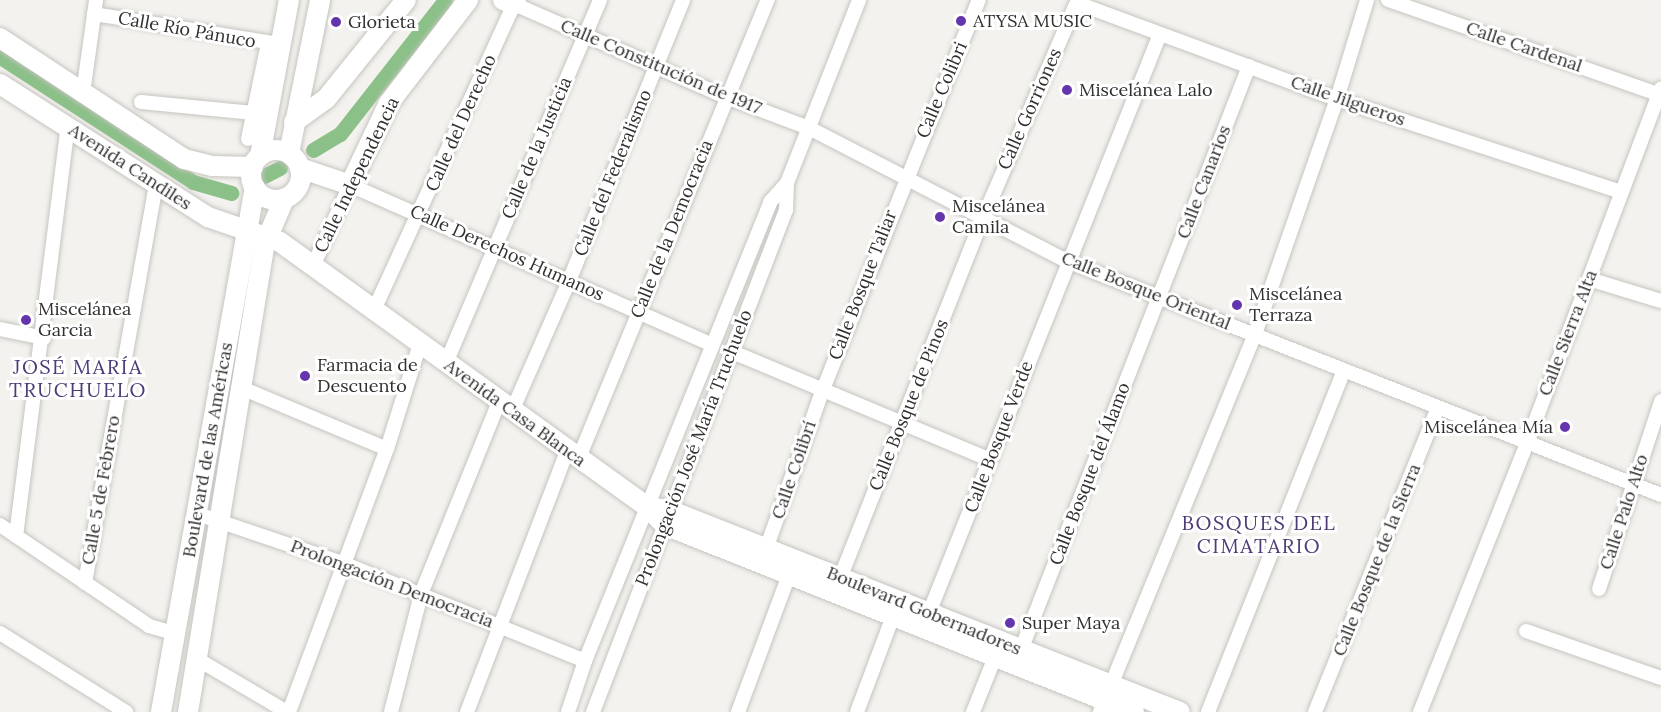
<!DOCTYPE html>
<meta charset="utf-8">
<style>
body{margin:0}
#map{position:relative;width:1661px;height:712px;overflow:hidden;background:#f4f2ee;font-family:Lora,serif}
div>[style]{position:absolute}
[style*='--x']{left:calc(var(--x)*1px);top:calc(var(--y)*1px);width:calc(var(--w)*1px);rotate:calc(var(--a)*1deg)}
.canal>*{height:15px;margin:-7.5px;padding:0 7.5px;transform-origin:7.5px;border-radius:7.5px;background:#8cc089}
.roads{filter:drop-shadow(0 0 2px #c6c4c0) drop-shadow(0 0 2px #c6c4c0)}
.street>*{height:14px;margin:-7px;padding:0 7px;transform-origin:7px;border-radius:7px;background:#fff}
.secondary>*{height:20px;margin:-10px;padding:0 10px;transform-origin:10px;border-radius:10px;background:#fff}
.secondary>.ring{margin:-10px;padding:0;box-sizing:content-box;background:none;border:20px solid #fff;border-radius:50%}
.dots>*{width:16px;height:16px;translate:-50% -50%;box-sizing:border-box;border:3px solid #fff;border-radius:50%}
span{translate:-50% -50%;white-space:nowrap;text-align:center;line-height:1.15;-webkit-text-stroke:6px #fff;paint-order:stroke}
.poi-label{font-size:18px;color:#31302f}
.left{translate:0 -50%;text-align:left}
.right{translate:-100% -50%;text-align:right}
.street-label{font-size:18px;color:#31302f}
.neighbourhood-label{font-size:20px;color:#4e3a77;letter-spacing:1.5px}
</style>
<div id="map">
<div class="canal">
<div style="--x:0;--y:57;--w:230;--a:32.9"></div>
<div style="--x:193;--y:182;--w:40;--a:16"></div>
<div style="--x:313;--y:150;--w:31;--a:-31"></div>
<div style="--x:340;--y:134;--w:170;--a:-51.9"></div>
<div style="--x:264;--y:176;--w:18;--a:-27"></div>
</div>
<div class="roads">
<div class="street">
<div style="--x:1388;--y:0;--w:289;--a:19.2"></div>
<div style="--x:1077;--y:3;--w:277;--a:20.3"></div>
<div style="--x:1337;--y:99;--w:299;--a:18.1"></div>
<div style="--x:94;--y:14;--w:188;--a:9.2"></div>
<div style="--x:83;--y:93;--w:94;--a:-82"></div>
<div style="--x:141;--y:102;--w:113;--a:5.6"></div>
<div style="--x:248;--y:139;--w:98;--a:-78.2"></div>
<div style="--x:313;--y:266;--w:89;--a:-65.4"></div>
<div style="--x:350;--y:185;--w:396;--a:23.8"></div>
<div style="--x:1589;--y:279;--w:75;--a:17"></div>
<div style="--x:374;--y:310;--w:337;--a:-65.4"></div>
<div style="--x:514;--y:4;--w:232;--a:23.7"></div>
<div style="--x:726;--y:97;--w:89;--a:20.5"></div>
<div style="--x:809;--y:128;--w:290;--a:27.3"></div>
<div style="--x:1067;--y:261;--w:638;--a:21.5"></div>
<div style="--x:0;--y:329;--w:45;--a:11.6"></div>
<div style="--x:730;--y:351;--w:282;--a:22.7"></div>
<div style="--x:446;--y:363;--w:394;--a:-67"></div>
<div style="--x:239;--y:387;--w:160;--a:22.7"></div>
<div style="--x:512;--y:411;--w:142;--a:-66.3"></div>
<div style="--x:569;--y:281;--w:303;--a:-67.9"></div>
<div style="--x:578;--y:460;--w:498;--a:-67.6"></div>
<div style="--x:198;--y:514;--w:153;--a:18.7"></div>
<div style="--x:343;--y:563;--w:261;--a:22"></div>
<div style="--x:0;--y:525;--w:180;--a:34.1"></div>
<div style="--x:149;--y:626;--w:19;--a:16"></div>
<div style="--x:167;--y:631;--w:11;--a:-15"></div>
<div style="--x:16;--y:536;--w:412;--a:-82.8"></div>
<div style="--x:766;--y:549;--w:167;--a:-70.4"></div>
<div style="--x:822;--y:392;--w:422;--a:-68.2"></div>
<div style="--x:85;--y:583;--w:405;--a:-79.9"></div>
<div style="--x:837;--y:586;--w:396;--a:-68.4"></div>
<div style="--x:983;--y:218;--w:238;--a:-66.5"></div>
<div style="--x:1599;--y:589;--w:198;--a:-71.7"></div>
<div style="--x:929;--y:613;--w:623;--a:-68.25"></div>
<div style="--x:1526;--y:631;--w:143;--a:19.2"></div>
<div style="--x:0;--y:633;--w:149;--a:32.1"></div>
<div style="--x:1021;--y:650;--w:627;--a:-68.67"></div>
<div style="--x:199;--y:660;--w:102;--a:30.6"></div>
<div style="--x:289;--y:712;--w:281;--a:-69.6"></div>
<div style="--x:387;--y:449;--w:110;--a:-72.6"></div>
<div style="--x:391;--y:712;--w:122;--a:-75.7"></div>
<div style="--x:421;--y:594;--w:207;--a:-67.9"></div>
<div style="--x:467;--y:712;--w:280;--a:-69"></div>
<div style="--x:568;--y:712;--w:54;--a:-71.6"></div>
<div style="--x:585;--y:661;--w:495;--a:-68"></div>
<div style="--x:770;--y:202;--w:25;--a:-48"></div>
<div style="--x:593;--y:712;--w:538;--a:-68.97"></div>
<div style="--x:786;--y:210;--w:27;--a:-88"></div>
<div style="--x:787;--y:183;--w:197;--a:-68.5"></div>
<div style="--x:738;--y:712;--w:146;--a:-69.6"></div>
<div style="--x:857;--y:712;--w:103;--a:-69.4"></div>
<div style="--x:973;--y:712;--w:59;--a:-68.2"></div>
<div style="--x:1100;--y:712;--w:409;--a:-67.7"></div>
<div style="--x:1255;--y:334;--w:249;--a:-70.8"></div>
<div style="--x:1337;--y:99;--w:103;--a:-73.1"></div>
<div style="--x:1208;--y:712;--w:367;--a:-68.3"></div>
<div style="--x:1315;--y:712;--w:328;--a:-68"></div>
<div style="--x:1420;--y:712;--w:289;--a:-68.3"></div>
<div style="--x:1527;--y:443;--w:379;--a:-69.3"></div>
</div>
<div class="secondary">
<div style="--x:503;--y:0;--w:12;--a:20"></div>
<div style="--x:514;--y:4;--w:4;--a:-63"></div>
<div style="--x:0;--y:38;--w:220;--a:33.3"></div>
<div style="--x:184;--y:159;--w:29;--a:14"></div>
<div style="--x:212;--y:166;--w:41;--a:1.4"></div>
<div style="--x:0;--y:84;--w:247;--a:32.6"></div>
<div style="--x:208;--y:217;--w:76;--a:19.1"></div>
<div style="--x:280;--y:242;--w:453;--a:35.8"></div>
<div style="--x:647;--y:507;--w:25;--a:45"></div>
<div style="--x:665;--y:525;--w:505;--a:21.74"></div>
<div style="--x:294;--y:122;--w:39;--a:-36"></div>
<div style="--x:326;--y:99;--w:127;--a:-51.1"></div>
<div class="ring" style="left:251px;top:150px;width:30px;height:30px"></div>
<div style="--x:289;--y:153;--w:156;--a:-78.5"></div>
<div style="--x:260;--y:156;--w:159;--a:-79.5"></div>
<div style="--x:300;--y:168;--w:53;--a:18.8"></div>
<div style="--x:350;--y:185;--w:91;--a:-64.6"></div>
<div style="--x:389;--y:103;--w:130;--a:-52.5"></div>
<div style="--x:647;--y:507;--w:22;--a:8"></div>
<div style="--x:669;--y:510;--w:549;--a:21.57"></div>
<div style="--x:161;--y:712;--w:533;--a:-79.85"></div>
<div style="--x:188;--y:712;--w:472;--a:-80.7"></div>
<div style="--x:264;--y:246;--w:51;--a:-66.9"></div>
</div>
</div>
<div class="dots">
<div style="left:961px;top:21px;background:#6435ac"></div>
<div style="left:336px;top:22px;background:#6435ac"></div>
<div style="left:1067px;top:90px;background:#6435ac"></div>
<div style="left:940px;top:217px;background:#6435ac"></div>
<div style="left:1237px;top:305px;background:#6435ac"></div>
<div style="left:26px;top:320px;background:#6435ac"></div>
<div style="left:305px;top:376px;background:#6435ac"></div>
<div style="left:1565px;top:427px;background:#6435ac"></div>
<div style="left:1010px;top:623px;background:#6435ac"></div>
</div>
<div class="poi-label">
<span class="left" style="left:973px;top:21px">ATYSA MUSIC</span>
<span class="left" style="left:348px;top:22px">Glorieta</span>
<span class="left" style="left:1079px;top:90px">Miscelánea Lalo</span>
<span class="left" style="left:952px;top:217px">Miscelánea<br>Camila</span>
<span class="left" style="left:1249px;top:305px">Miscelánea<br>Terraza</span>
<span class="left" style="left:38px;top:320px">Miscelánea<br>Garcia</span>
<span class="left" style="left:317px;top:376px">Farmacia de<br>Descuento</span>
<span class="right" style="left:1553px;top:427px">Miscelánea Mía</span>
<span class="left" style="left:1022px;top:623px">Super Maya</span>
</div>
<div class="street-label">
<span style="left:187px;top:30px;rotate:10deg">Calle Río Pánuco</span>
<span style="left:1524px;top:47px;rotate:19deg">Calle Cardenal</span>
<span style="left:661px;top:67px;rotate:23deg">Calle Constitución de 1917</span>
<span style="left:942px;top:90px;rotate:-67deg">Calle Colibri</span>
<span style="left:1348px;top:101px;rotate:19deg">Calle Jilgueros</span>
<span style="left:1030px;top:109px;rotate:-66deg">Calle Gorriones</span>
<span style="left:461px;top:123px;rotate:-66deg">Calle del Derecho</span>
<span style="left:537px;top:148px;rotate:-67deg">Calle de la Justicia</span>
<span style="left:130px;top:167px;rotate:33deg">Avenida Candiles</span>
<span style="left:613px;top:173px;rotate:-68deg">Calle del Federalismo</span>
<span style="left:357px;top:175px;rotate:-64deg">Calle Independencia</span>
<span style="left:1204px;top:182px;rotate:-69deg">Calle Canarios</span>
<span style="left:672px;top:229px;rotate:-68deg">Calle de la Democracia</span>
<span style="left:507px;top:253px;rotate:24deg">Calle Derechos Humanos</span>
<span style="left:863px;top:285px;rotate:-69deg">Calle Bosque Taliar</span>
<span style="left:1146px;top:291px;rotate:22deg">Calle Bosque Oriental</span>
<span style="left:1568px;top:333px;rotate:-69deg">Calle Sierra Alta</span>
<span style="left:909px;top:405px;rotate:-68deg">Calle Bosque de Pinos</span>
<span style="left:515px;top:413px;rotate:36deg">Avenida Casa Blanca</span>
<span style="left:999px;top:437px;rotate:-69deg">Calle Bosque Verde</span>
<span style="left:694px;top:448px;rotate:-69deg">Prolongación José María Truchuelo</span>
<span style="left:208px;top:450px;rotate:-80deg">Boulevard de las Américas</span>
<span style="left:794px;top:470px;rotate:-71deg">Calle Colibrí</span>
<span style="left:1090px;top:474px;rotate:-69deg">Calle Bosque del Álamo</span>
<span style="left:101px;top:490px;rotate:-80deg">Calle 5 de Febrero</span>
<span style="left:1624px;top:512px;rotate:-72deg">Calle Palo Alto</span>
<span style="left:1377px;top:560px;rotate:-68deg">Calle Bosque de la Sierra</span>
<span style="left:392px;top:584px;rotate:21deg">Prolongación Democracia</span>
<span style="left:924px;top:611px;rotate:22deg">Boulevard Gobernadores</span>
</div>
<div class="neighbourhood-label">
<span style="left:78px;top:378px">JOSÉ MARÍA<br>TRUCHUELO</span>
<span style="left:1259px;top:534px">BOSQUES DEL<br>CIMATARIO</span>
</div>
</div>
